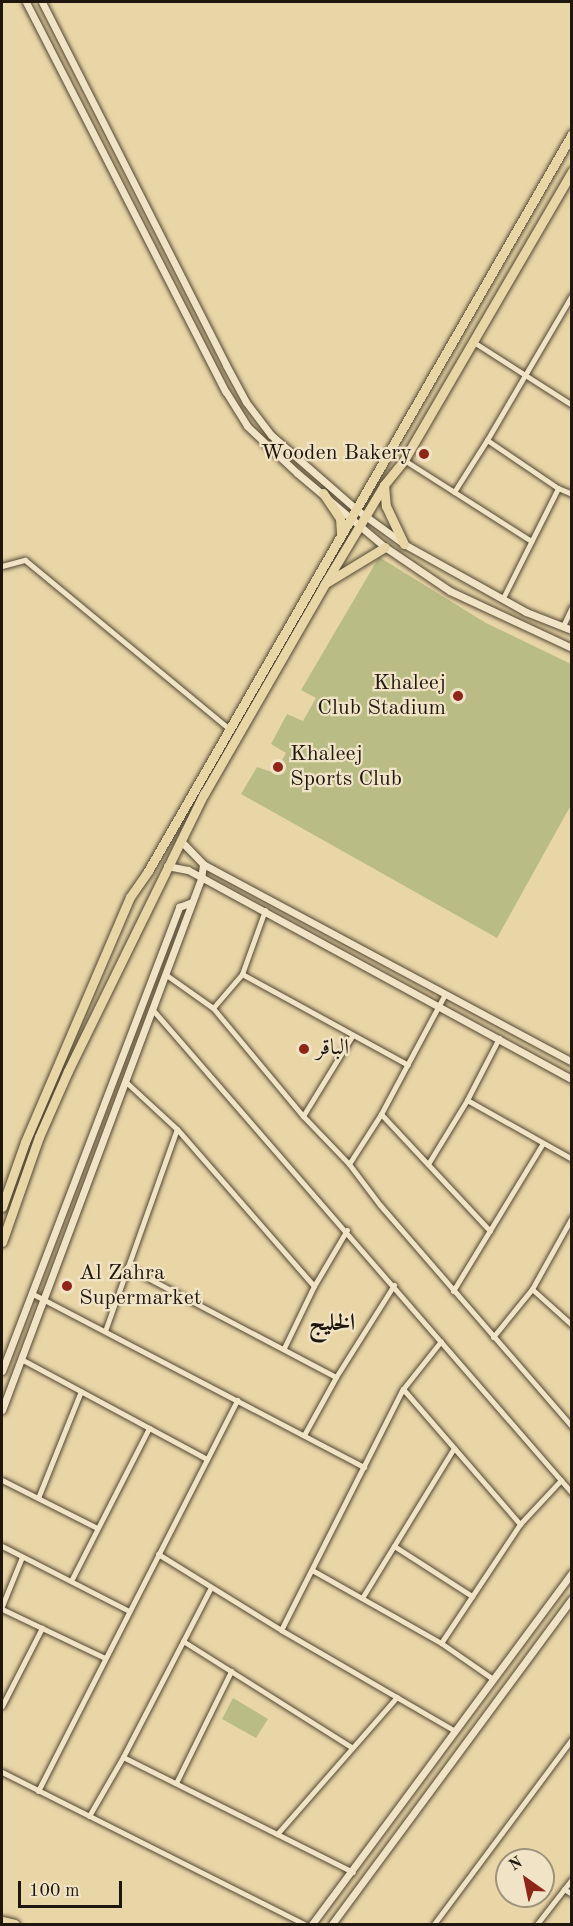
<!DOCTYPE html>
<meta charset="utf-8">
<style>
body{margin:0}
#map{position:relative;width:573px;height:1926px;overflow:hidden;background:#e9d6a7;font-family:"Old Standard TT",Amiri,serif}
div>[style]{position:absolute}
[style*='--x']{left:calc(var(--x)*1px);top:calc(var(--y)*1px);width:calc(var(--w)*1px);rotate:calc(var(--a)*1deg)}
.green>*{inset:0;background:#b9bd85}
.roads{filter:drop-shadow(0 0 2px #524734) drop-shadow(0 0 2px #524734)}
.minor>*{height:5px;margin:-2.5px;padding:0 2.5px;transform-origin:2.5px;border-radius:2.5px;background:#f1e4c6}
.tertiary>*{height:7px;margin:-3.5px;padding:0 3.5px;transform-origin:3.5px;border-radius:3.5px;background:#f1e4c6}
.primary>*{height:9px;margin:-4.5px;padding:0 4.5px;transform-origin:4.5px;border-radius:4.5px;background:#e9d6a7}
.dots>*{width:16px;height:16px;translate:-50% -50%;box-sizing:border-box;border:3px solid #f1e4c6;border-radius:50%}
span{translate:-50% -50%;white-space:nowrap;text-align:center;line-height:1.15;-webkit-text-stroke:4.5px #f1e4c6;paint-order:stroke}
.poi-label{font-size:22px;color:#1f170e}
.right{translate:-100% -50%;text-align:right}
.left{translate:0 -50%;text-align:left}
.neighbourhood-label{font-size:24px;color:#1f170e;font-weight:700}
.frame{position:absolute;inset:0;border:3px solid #1f170e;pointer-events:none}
.north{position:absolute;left:495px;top:1848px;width:60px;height:60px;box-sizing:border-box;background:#f1e4c6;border:2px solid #9d927c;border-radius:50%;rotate:327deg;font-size:16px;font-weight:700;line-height:24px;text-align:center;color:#1f170e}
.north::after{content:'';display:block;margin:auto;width:21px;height:27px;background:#8f2418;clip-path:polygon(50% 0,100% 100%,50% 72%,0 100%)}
.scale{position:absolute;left:18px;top:1881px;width:104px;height:27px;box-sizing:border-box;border:3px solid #1f170e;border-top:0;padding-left:8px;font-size:18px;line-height:21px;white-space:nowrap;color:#1f170e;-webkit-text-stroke:4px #f1e4c6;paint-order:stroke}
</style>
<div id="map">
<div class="green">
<div style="clip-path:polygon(379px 557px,486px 623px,571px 664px,571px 805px,497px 938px,241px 794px,257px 767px,275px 773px,286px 753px,271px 744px,287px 714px,303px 721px,316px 698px,301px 690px)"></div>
<div style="clip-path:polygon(233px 1698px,268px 1719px,256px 1738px,222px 1719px)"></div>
</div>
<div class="roads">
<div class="minor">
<div style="--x:572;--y:295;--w:168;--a:120.4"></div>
<div style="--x:487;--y:440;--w:86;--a:34.1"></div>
<div style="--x:558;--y:488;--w:15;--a:23"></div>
<div style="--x:472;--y:341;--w:119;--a:32.6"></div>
<div style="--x:404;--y:460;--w:151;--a:32.5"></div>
<div style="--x:454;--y:492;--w:62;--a:-57.6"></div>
<div style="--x:2;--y:566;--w:24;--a:-15"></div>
<div style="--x:25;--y:560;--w:265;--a:39.6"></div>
<div style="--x:503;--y:598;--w:123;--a:-63.4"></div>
<div style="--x:563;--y:626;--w:21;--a:-65"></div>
<div style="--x:165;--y:974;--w:59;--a:35.3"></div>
<div style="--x:213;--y:1008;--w:141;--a:50.2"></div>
<div style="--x:303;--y:1116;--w:66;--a:46.2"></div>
<div style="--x:349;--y:1164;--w:51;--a:52.9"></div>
<div style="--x:380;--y:1205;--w:294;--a:49.1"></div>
<div style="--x:242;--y:974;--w:189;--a:28.7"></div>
<div style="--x:213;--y:1008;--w:45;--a:-49.5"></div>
<div style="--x:242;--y:974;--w:68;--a:-70.2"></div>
<div style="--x:152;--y:1009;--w:641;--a:49.05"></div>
<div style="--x:126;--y:1082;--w:69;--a:42.7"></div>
<div style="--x:177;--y:1129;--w:208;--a:48.9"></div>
<div style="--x:467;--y:1100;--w:120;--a:29.3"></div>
<div style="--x:381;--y:1114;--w:160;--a:47"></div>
<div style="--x:303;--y:1116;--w:94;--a:-58.5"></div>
<div style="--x:349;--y:1164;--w:59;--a:-57.4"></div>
<div style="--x:381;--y:1114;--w:136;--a:-61.9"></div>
<div style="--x:428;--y:1164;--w:75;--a:-58.6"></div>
<div style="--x:467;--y:1100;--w:70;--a:-62.7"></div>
<div style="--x:127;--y:1267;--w:236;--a:27.8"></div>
<div style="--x:532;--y:1289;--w:54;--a:42"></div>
<div style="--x:453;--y:1291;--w:173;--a:-58.7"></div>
<div style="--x:31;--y:1293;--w:376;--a:27.6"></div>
<div style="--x:105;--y:1331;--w:214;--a:-70.4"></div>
<div style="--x:493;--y:1337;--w:62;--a:-50.9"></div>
<div style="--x:532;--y:1289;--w:82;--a:-60.9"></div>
<div style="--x:284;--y:1348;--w:69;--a:-64.2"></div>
<div style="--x:314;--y:1286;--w:65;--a:-59.5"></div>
<div style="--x:21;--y:1359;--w:211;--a:28.3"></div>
<div style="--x:403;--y:1389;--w:179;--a:49.1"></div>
<div style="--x:304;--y:1435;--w:66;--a:-61.1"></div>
<div style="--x:336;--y:1377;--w:109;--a:-57.8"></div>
<div style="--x:2;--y:1480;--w:106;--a:26.8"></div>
<div style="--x:38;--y:1498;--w:115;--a:-68.1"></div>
<div style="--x:2;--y:1546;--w:143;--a:27.1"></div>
<div style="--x:394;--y:1546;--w:93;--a:32.7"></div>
<div style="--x:158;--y:1554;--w:145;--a:31.7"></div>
<div style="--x:281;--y:1630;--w:201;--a:30.1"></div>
<div style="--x:312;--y:1570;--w:148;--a:29.5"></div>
<div style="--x:441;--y:1643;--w:63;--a:34.7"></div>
<div style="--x:71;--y:1581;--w:172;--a:-63"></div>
<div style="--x:362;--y:1598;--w:176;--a:-58.5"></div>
<div style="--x:2;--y:1606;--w:53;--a:-67.8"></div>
<div style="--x:2;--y:1609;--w:114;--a:25.4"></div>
<div style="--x:281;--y:1630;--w:270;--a:-63.2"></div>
<div style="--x:403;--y:1389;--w:61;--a:-51.6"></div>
<div style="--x:183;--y:1641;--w:199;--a:32.2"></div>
<div style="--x:441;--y:1643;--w:143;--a:-56.4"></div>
<div style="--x:520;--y:1524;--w:60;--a:-47"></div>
<div style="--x:2;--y:1706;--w:88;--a:-62.9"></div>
<div style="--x:123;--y:1757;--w:257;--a:26.6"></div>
<div style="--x:2;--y:1772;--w:338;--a:26.7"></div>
<div style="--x:176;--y:1783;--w:125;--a:-63.8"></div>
<div style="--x:38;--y:1791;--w:439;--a:-63"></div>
<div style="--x:89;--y:1816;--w:68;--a:-60"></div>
<div style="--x:123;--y:1757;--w:191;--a:-62.6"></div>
<div style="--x:277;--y:1834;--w:182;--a:-48.8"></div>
<div style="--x:564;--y:1889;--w:9;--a:32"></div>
<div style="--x:434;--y:1924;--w:231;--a:-53.3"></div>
<div style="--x:537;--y:1924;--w:57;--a:-52.1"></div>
</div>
<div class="tertiary">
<div style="--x:26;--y:2;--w:438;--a:62.9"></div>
<div style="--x:226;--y:392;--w:40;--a:58"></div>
<div style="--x:247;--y:426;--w:69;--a:43.2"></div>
<div style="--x:297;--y:473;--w:115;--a:40.1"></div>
<div style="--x:385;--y:547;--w:78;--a:34.1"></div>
<div style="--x:450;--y:591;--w:135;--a:25"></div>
<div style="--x:42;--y:2;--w:407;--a:63.1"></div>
<div style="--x:226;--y:365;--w:42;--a:61.6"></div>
<div style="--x:246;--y:402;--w:41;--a:52.9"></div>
<div style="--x:271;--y:435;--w:114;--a:41.1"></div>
<div style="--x:357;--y:510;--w:58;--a:35.9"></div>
<div style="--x:404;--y:544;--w:140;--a:29.1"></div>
<div style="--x:526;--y:612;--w:49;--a:21.4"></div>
<div style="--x:181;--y:841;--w:32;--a:46"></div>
<div style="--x:203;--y:864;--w:419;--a:28.2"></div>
<div style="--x:167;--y:866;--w:21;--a:11"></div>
<div style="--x:188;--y:870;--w:437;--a:28.6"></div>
<div style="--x:2;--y:1371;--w:497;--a:-69.1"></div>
<div style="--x:179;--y:907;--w:14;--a:-21"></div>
<div style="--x:2;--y:1410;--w:567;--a:-69.46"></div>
<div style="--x:201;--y:879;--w:15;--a:-82"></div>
<div style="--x:312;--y:1924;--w:437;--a:-53.5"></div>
<div style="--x:332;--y:1924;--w:404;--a:-53.6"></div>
</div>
<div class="primary">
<div style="--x:384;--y:485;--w:21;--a:85"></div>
<div style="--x:386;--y:506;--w:42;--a:64.7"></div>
<div style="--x:323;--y:493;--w:30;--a:56"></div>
<div style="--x:340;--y:518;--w:15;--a:86"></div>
<div style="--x:326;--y:583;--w:69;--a:-31.4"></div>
<div style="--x:2;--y:1207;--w:69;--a:-70.5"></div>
<div style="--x:25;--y:1142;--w:267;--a:-66.8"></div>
<div style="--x:130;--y:897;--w:32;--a:-55"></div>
<div style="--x:148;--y:871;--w:850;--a:-60.09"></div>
<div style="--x:2;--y:1242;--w:111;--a:-70.6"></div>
<div style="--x:39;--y:1137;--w:72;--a:-66.3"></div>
<div style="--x:68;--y:1071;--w:309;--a:-63.9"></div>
<div style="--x:204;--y:794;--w:241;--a:-60.1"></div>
<div style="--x:324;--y:585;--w:117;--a:-59"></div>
<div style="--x:384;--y:485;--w:32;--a:-51"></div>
<div style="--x:404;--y:460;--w:334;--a:-59.8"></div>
<div style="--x:2;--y:1921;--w:13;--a:13"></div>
</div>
</div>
<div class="dots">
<div style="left:424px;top:454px;background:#8f2418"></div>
<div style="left:458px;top:696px;background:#8f2418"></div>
<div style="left:278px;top:767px;background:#8f2418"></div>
<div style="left:304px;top:1049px;background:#8f2418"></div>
<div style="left:67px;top:1286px;background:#8f2418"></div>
</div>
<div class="poi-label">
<span class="right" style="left:412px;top:454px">Wooden Bakery</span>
<span class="right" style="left:446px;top:696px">Khaleej<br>Club Stadium</span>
<span class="left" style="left:290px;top:767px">Khaleej<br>Sports Club</span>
<span class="left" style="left:316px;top:1049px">الباقر</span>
<span class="left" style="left:79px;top:1286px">Al Zahra<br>Supermarket</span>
</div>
<div class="neighbourhood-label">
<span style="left:332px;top:1325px">الخليج</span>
</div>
<div class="frame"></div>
<div class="north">N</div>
<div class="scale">100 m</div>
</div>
